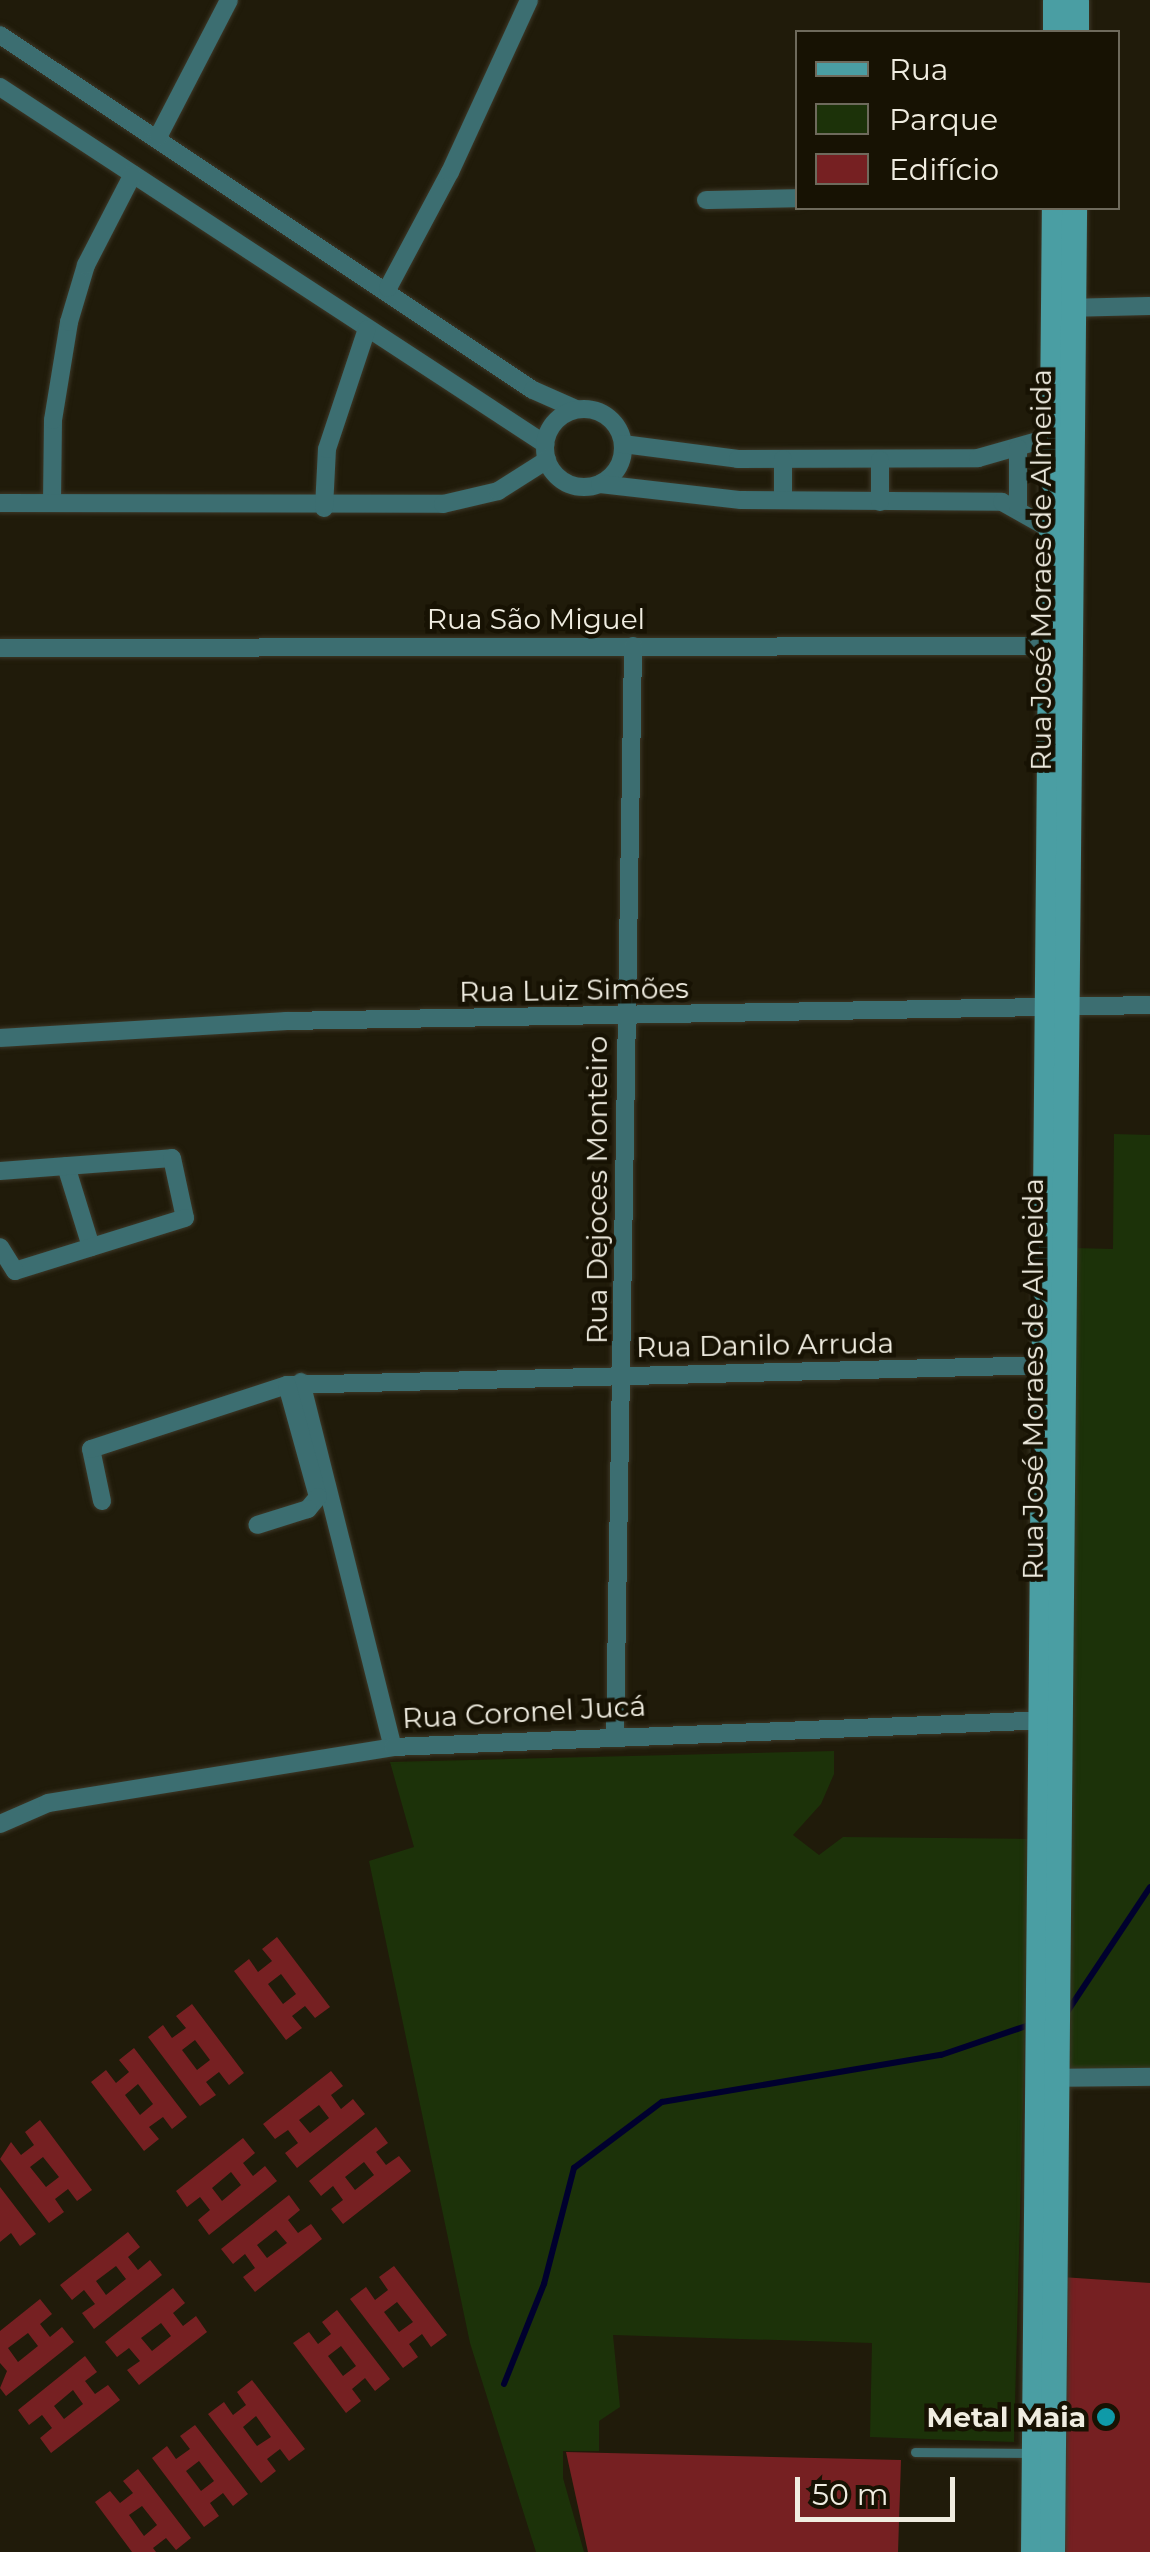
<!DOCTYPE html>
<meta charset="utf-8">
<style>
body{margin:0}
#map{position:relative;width:1150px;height:2552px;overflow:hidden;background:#201b0a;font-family:Montserrat,sans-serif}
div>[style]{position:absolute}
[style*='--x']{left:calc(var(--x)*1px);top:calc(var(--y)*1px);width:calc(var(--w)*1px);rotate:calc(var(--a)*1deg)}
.green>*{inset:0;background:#1c3209}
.stream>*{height:6px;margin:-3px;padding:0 3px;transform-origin:3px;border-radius:3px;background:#00002e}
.building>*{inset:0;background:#762022}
.roads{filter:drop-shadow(0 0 2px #3d3828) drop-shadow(0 0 2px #3d3828)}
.lane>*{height:9px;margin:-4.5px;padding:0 4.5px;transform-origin:4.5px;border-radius:4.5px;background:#3c6e71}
.street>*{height:18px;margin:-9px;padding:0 9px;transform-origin:9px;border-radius:9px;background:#3c6e71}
.street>.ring{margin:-9px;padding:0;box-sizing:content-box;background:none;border:18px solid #3c6e71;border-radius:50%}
.secondary>*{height:25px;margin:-12.5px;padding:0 12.5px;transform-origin:12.5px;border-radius:12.5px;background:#4a9ea3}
.dots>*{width:28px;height:28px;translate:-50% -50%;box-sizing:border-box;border:5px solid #171203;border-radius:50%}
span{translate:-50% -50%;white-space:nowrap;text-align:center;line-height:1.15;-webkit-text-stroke:9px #171203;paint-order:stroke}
.street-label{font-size:28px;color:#f0ede1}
.poi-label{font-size:28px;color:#f0ede1;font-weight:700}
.right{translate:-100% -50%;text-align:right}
.legend{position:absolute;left:795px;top:30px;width:325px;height:180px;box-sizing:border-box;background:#171203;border:2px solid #6e6a5c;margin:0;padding:12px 18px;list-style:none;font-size:30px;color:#f0ede1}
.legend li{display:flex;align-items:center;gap:20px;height:50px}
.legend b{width:50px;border:2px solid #6e6a5c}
.scale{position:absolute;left:795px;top:2477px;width:160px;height:45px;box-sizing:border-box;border:5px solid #f0ede1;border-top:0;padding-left:12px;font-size:30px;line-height:35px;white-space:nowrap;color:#f0ede1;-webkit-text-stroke:8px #171203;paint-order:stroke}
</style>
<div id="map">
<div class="green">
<div style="clip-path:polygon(1114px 1134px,1150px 1135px,1150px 2073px,1061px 2075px,1074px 1248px,1113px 1249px)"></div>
<div style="clip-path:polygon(834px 1751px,834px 1774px,821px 1804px,793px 1835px,819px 1855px,843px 1837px,1030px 1839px,1014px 2442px,870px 2437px,872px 2343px,613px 2335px,620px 2407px,599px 2421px,599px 2451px,563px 2451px,563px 2478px,584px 2552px,536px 2552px,470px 2343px,369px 1861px,414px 1847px,390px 1762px)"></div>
</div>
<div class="stream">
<div style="--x:1067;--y:2012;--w:150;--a:-56.4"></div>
<div style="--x:504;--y:2384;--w:108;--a:-68.2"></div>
<div style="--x:544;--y:2284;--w:120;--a:-75.5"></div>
<div style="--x:574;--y:2168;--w:110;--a:-36.9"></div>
<div style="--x:662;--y:2102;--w:283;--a:-9.6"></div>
<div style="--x:941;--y:2055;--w:90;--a:-18.8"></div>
</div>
<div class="building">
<div style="clip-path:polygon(evenodd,277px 1937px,330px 2007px,315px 2018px,305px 2006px,292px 2016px,302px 2028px,286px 2040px,234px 1971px,249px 1959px,258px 1972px,272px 1961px,262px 1949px,277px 1937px,281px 1974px,296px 1994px,283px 2004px,268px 1984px,281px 1974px)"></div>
<div style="clip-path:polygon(evenodd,192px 2004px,244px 2073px,229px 2085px,219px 2072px,206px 2082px,216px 2095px,200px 2106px,148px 2037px,163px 2025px,172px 2038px,186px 2028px,176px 2016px,192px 2004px,195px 2040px,210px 2060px,197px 2070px,182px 2050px,195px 2040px)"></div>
<div style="clip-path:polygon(evenodd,134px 2048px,187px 2117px,172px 2129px,163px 2117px,149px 2127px,159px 2139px,144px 2151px,91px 2082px,106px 2070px,116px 2083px,129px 2072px,119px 2060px,134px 2048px,138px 2084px,153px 2104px,140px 2115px,125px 2095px,138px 2084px)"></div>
<div style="clip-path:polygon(evenodd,331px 2071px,343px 2086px,331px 2095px,341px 2109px,353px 2099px,365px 2114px,297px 2168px,285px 2153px,298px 2143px,288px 2130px,275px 2139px,263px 2124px,331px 2071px,319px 2105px,329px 2118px,310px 2133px,299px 2120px,319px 2105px)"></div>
<div style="clip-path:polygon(evenodd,40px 2120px,92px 2190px,77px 2201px,68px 2189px,55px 2199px,64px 2212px,49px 2223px,0 2159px,11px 2142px,21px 2155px,34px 2145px,25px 2132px,40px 2120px,43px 2157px,59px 2177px,46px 2187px,30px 2167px,43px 2157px)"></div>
<div style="clip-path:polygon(evenodd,376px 2127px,388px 2143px,376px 2152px,386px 2165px,399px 2156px,411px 2171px,343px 2224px,331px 2209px,343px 2200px,333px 2186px,321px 2196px,309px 2181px,376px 2127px,364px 2162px,374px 2175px,355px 2190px,345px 2177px,364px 2162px)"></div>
<div style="clip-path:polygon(evenodd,243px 2138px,255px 2153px,243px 2163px,253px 2176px,265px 2166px,277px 2181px,209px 2235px,198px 2220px,210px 2210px,200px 2197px,187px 2207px,176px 2191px,243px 2138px,231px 2172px,241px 2185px,222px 2201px,212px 2188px,231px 2172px)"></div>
<div style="clip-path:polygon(0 2187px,36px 2234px,20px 2246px,11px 2233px,0 2242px)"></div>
<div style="clip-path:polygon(evenodd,289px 2195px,300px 2210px,288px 2220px,298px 2233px,311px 2224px,322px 2239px,255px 2292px,243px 2277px,255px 2268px,245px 2254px,233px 2264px,221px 2249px,289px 2195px,276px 2230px,287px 2243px,267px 2258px,257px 2245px,276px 2230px)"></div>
<div style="clip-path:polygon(evenodd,128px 2232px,140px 2247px,128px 2257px,138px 2270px,150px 2260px,162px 2275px,94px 2329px,82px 2313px,95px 2304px,84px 2290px,72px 2300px,60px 2285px,128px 2232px,116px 2266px,126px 2279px,106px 2295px,96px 2281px,116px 2266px)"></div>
<div style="clip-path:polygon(evenodd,394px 2266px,447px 2335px,431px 2347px,422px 2334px,409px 2344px,418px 2357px,403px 2368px,350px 2299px,366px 2287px,375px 2300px,388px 2290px,379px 2277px,394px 2266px,397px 2302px,413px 2322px,399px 2332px,384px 2312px,397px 2302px)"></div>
<div style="clip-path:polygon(1062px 2277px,1150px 2283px,1150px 2552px,1063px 2552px)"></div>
<div style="clip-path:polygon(evenodd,173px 2288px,185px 2303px,173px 2313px,183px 2326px,196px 2316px,207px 2332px,139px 2385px,127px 2370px,140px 2361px,129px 2348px,117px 2357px,105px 2342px,173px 2288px,161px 2323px,171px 2336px,152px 2351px,141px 2338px,161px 2323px)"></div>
<div style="clip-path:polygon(evenodd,40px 2299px,52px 2314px,40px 2324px,50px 2337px,62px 2327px,74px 2342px,6px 2396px,0 2388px,7px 2371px,0 2363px,0 2331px,40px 2299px,28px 2333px,38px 2346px,18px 2362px,8px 2348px,28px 2333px)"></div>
<div style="clip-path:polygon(evenodd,337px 2310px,390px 2379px,375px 2391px,365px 2378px,352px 2389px,361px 2401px,346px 2413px,293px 2343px,309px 2332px,318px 2344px,331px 2334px,322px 2322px,337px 2310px,341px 2346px,356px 2366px,343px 2376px,328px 2356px,341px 2346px)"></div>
<div style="clip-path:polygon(evenodd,85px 2356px,97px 2372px,85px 2381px,95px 2394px,108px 2385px,120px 2400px,51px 2453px,40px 2438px,52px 2428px,42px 2415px,29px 2425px,18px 2410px,85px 2356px,73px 2390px,83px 2404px,64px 2419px,54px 2406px,73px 2390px)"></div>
<div style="clip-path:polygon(evenodd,252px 2380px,305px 2449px,289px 2461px,280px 2449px,267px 2459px,276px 2471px,261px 2483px,208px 2414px,224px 2402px,233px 2415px,246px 2405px,237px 2392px,252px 2380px,256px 2416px,271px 2437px,257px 2446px,243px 2427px,256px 2416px)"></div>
<div style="clip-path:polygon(evenodd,195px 2425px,248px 2494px,233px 2506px,223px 2493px,210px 2503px,219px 2516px,204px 2527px,152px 2458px,167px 2446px,176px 2459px,190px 2449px,180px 2436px,195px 2425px,199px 2461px,214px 2481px,201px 2491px,186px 2471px,199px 2461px)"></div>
<div style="clip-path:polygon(566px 2452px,901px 2460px,898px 2552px,588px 2552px)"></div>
<div style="clip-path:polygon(evenodd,138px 2469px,191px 2538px,176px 2550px,166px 2538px,153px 2548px,156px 2552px,132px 2552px,95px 2502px,110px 2491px,120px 2503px,133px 2493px,123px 2481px,138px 2469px,142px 2506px,157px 2525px,144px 2536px,129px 2515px,142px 2506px)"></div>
</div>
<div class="roads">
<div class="lane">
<div style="--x:915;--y:2452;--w:117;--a:0.5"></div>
</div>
<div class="street">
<div style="--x:0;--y:35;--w:640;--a:33.67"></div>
<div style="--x:533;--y:390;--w:47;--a:23.8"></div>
<div style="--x:0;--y:87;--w:652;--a:33.23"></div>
<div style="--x:158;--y:137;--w:154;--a:-62.6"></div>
<div style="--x:706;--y:200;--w:92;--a:-1.2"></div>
<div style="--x:388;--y:288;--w:132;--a:-61.9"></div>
<div style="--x:450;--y:172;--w:189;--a:-65.3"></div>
<div style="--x:1064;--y:308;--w:86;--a:-1.3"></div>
<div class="ring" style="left:545px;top:409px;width:60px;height:60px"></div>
<div style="--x:623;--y:444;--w:116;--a:7.4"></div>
<div style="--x:738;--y:459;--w:240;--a:-0.2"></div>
<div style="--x:978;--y:458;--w:87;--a:-15.9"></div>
<div style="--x:783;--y:459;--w:41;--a:90"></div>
<div style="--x:600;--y:484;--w:142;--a:6.5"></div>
<div style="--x:741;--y:500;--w:261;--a:0.4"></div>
<div style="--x:1002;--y:502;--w:57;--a:29.2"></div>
<div style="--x:52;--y:502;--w:82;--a:-89.3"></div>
<div style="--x:53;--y:420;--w:99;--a:-80.7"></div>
<div style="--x:69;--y:322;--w:59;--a:-73.4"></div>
<div style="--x:86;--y:265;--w:102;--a:-62.7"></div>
<div style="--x:880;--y:502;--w:42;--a:-90"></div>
<div style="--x:0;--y:503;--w:443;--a:0.1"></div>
<div style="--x:443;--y:504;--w:57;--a:-13.3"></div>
<div style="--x:498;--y:491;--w:58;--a:-32.3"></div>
<div style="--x:1018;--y:507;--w:59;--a:-90"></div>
<div style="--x:324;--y:508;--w:59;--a:-87.1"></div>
<div style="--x:327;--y:449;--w:126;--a:-71.6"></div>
<div style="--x:0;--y:648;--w:1061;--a:-0.11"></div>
<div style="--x:0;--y:1038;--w:287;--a:-3.4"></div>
<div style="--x:286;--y:1021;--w:864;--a:-1.06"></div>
<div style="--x:66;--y:1166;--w:85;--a:72.8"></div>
<div style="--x:0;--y:1171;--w:172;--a:-4.3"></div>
<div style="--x:172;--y:1158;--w:61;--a:77.8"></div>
<div style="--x:185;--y:1218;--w:178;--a:162.7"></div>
<div style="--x:15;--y:1271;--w:28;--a:-122"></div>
<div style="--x:301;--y:1382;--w:376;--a:75.9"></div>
<div style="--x:287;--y:1385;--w:766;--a:-1.5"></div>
<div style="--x:102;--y:1501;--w:53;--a:-101.9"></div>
<div style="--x:91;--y:1449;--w:206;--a:-18.1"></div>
<div style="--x:287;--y:1385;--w:116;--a:74.5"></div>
<div style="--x:318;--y:1497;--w:16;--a:130"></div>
<div style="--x:308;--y:1509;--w:53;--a:162.6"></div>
<div style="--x:615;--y:1734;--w:1088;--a:-89.05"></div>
<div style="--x:0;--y:1824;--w:52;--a:-23.6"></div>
<div style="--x:48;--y:1803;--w:350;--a:-9.2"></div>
<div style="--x:393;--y:1747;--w:658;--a:-2.35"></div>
<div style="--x:1048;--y:2078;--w:102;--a:-0.6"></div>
</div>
<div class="secondary">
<div style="--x:1055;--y:32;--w:32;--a:-90"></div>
<div style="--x:1076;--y:32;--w:32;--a:-90"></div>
<div style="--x:1033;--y:2552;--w:2344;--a:-89.49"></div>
<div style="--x:1052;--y:2552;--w:2344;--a:-89.46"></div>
</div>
</div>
<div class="dots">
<div style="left:1106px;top:2417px;background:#0f9aa8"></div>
</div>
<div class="street-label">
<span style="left:1041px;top:570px;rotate:-90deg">Rua José Moraes de Almeida</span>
<span style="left:536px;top:619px">Rua São Miguel</span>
<span style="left:574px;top:990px;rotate:-1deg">Rua Luiz Simões</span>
<span style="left:597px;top:1190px;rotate:-90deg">Rua Dejoces Monteiro</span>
<span style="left:765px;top:1345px;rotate:-1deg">Rua Danilo Arruda</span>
<span style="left:1033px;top:1379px;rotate:-90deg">Rua José Moraes de Almeida</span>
<span style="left:524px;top:1712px;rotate:-3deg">Rua Coronel Jucá</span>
</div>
<div class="poi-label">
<span class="right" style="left:1086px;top:2417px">Metal Maia</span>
</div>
<ul class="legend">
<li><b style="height:12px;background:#4a9ea3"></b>Rua</li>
<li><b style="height:28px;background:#1c3209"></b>Parque</li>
<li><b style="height:28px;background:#762022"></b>Edifício</li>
</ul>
<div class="scale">50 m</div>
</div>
